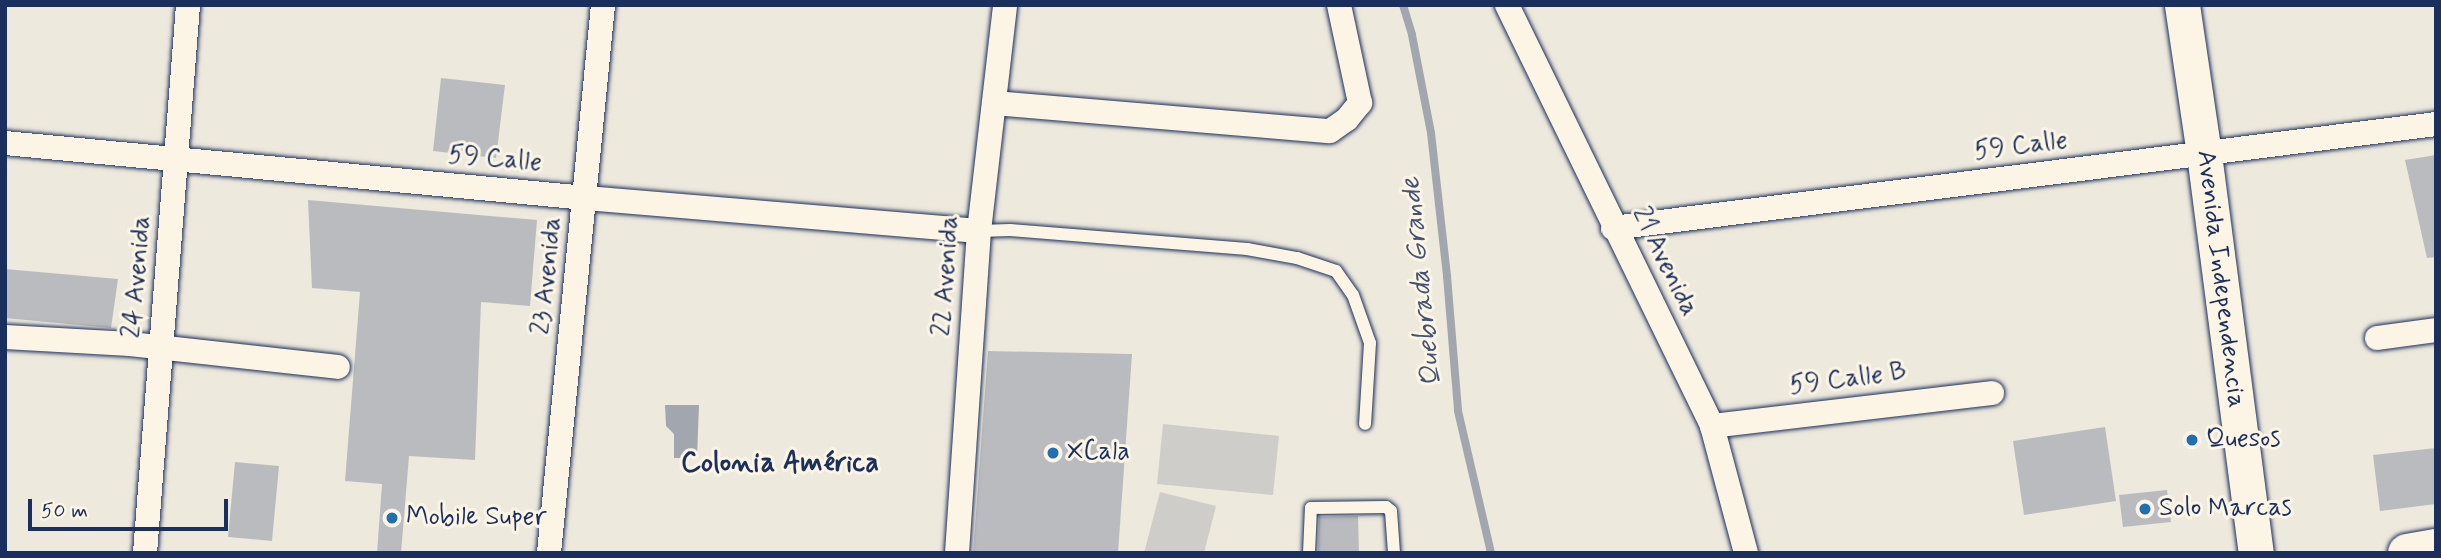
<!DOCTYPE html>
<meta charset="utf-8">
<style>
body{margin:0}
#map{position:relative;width:2441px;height:558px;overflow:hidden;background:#eee9dd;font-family:Mynerve,sans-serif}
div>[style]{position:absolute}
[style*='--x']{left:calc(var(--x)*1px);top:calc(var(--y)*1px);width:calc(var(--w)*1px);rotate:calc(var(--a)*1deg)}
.green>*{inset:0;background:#cfcdca}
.water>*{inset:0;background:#a2a7af}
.stream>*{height:8px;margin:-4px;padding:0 4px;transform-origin:4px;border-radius:4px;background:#a2a7af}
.building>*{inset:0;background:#babbbe}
.roads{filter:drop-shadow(0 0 2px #1b2f5e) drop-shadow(0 0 2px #1b2f5e)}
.lane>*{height:12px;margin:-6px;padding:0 6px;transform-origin:6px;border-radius:6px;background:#fcf5e5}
.street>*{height:24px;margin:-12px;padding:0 12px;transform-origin:12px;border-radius:12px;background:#fcf5e5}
.secondary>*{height:35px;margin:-17.5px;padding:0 17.5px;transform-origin:17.5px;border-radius:17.5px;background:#fcf5e5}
.primary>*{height:38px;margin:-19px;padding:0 19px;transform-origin:19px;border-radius:19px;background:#fcf5e5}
.dots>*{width:19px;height:19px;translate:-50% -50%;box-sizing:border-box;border:4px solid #fcf5e5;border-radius:50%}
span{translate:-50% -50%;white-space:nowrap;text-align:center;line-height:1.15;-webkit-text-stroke:6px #fcf5e5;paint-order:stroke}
.street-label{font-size:26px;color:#1b2f5e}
.poi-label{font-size:26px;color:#1b2f5e}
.left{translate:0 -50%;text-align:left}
.water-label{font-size:28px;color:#445376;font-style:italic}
.neighbourhood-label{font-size:28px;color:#1b2f5e;font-weight:700}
.frame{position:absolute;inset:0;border:7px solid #1b2f5e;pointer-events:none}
.scale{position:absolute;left:28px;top:499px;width:200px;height:32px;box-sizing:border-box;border:4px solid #1b2f5e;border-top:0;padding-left:9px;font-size:21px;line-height:24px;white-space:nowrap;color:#1b2f5e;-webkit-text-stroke:5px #fcf5e5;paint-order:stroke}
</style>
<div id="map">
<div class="green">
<div style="clip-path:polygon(1163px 424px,1279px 436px,1273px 495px,1157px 484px)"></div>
<div style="clip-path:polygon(1160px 492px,1216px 506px,1204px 553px,1144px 553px)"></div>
</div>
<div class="water">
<div style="clip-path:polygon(665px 405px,699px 405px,697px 458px,674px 458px,674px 434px,666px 426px)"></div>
</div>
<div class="stream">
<div style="--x:1403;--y:5;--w:31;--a:73"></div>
<div style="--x:1412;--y:35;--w:100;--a:79"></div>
<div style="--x:1431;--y:133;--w:144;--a:83.6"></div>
<div style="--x:1447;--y:276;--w:135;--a:85.3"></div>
<div style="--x:1458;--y:411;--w:146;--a:76.9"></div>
</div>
<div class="building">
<div style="clip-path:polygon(441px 78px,505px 85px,496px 158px,433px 151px)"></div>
<div style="clip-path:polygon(2436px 155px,2436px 257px,2427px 258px,2405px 160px)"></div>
<div style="clip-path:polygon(308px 200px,537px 220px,530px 306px,481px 302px,475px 460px,409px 456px,401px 553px,377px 553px,382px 484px,345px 481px,360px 292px,312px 288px)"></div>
<div style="clip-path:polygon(5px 269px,118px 279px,111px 328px,5px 318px)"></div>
<div style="clip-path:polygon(988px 351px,1132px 354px,1118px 553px,973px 553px)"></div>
<div style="clip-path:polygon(2105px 427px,2116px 501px,2024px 515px,2013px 441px)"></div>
<div style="clip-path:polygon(2436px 448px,2436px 504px,2380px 511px,2373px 455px)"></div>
<div style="clip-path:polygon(235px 462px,279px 466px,272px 541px,228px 537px)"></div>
<div style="clip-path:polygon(2167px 490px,2171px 522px,2123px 527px,2119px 495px)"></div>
<div style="clip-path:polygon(1358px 516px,1359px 553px,1318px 553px,1319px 517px)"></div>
</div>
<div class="roads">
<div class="lane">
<div style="--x:979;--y:231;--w:31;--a:-2"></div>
<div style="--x:1010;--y:230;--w:238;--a:4.6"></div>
<div style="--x:1247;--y:249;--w:51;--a:10.2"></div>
<div style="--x:1297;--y:258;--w:41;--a:18.4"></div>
<div style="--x:1336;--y:271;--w:29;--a:55"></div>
<div style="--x:1353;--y:295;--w:51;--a:70.5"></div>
<div style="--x:1370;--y:343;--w:81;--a:93.5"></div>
<div style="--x:1309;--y:553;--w:45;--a:-87.5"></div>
<div style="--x:1311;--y:508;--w:75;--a:-0.8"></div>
<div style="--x:1386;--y:507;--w:6;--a:39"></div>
<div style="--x:1391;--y:511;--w:42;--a:85.9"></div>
</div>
<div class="street">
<div style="--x:1507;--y:5;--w:468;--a:64"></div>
<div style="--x:1712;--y:426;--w:131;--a:75"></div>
<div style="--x:994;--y:103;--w:337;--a:4.8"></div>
<div style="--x:1330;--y:131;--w:21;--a:-35"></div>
<div style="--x:1347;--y:119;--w:21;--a:-51"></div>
<div style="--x:1360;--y:103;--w:100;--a:-102.1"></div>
<div style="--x:5;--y:143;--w:584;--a:5.41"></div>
<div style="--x:586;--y:198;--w:394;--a:4.8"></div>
<div style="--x:1613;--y:228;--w:830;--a:-7.2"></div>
<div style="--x:5;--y:337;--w:125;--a:3.2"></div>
<div style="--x:130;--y:344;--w:209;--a:6.3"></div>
<div style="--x:2377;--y:338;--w:60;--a:-7.7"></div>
<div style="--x:1712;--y:426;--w:282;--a:-6.7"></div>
<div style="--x:145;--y:553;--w:550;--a:-85.51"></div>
<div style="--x:549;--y:553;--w:551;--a:-84.37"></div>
<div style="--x:957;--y:553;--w:323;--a:-86.1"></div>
<div style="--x:979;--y:231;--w:227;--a:-83.4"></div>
</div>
<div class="secondary">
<div style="--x:2182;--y:5;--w:151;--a:81.6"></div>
<div style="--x:2204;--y:154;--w:402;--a:82.6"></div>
</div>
<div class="primary">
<div style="--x:2407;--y:553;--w:29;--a:-10"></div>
</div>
</div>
<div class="dots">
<div style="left:2192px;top:440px;background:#1f6fb2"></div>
<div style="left:1053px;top:453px;background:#1f6fb2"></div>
<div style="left:2145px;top:509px;background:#1f6fb2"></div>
<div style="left:392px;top:518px;background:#1f6fb2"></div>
</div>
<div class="street-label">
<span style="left:2021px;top:147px;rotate:-7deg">59 Calle</span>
<span style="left:495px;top:160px;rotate:5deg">59 Calle</span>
<span style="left:1664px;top:262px;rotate:64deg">21 Avenida</span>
<span style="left:548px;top:276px;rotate:-84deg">23 Avenida</span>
<span style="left:947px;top:276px;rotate:-86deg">22 Avenida</span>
<span style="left:138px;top:277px;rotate:-85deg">24 Avenida</span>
<span style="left:2220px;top:279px;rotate:83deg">Avenida Independencia</span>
<span style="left:1848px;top:380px;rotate:-7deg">59 Calle B</span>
</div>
<div class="poi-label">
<span class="left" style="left:2206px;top:440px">Quesos</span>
<span class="left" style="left:1067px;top:453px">XCala</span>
<span class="left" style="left:2159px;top:509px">Solo Marcas</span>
<span class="left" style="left:406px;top:518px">Mobile Super</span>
</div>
<div class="water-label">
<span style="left:1422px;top:282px;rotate:-96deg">Quebrada Grande</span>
</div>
<div class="neighbourhood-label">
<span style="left:780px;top:464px">Colonia América</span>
</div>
<div class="frame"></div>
<div class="scale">50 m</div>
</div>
